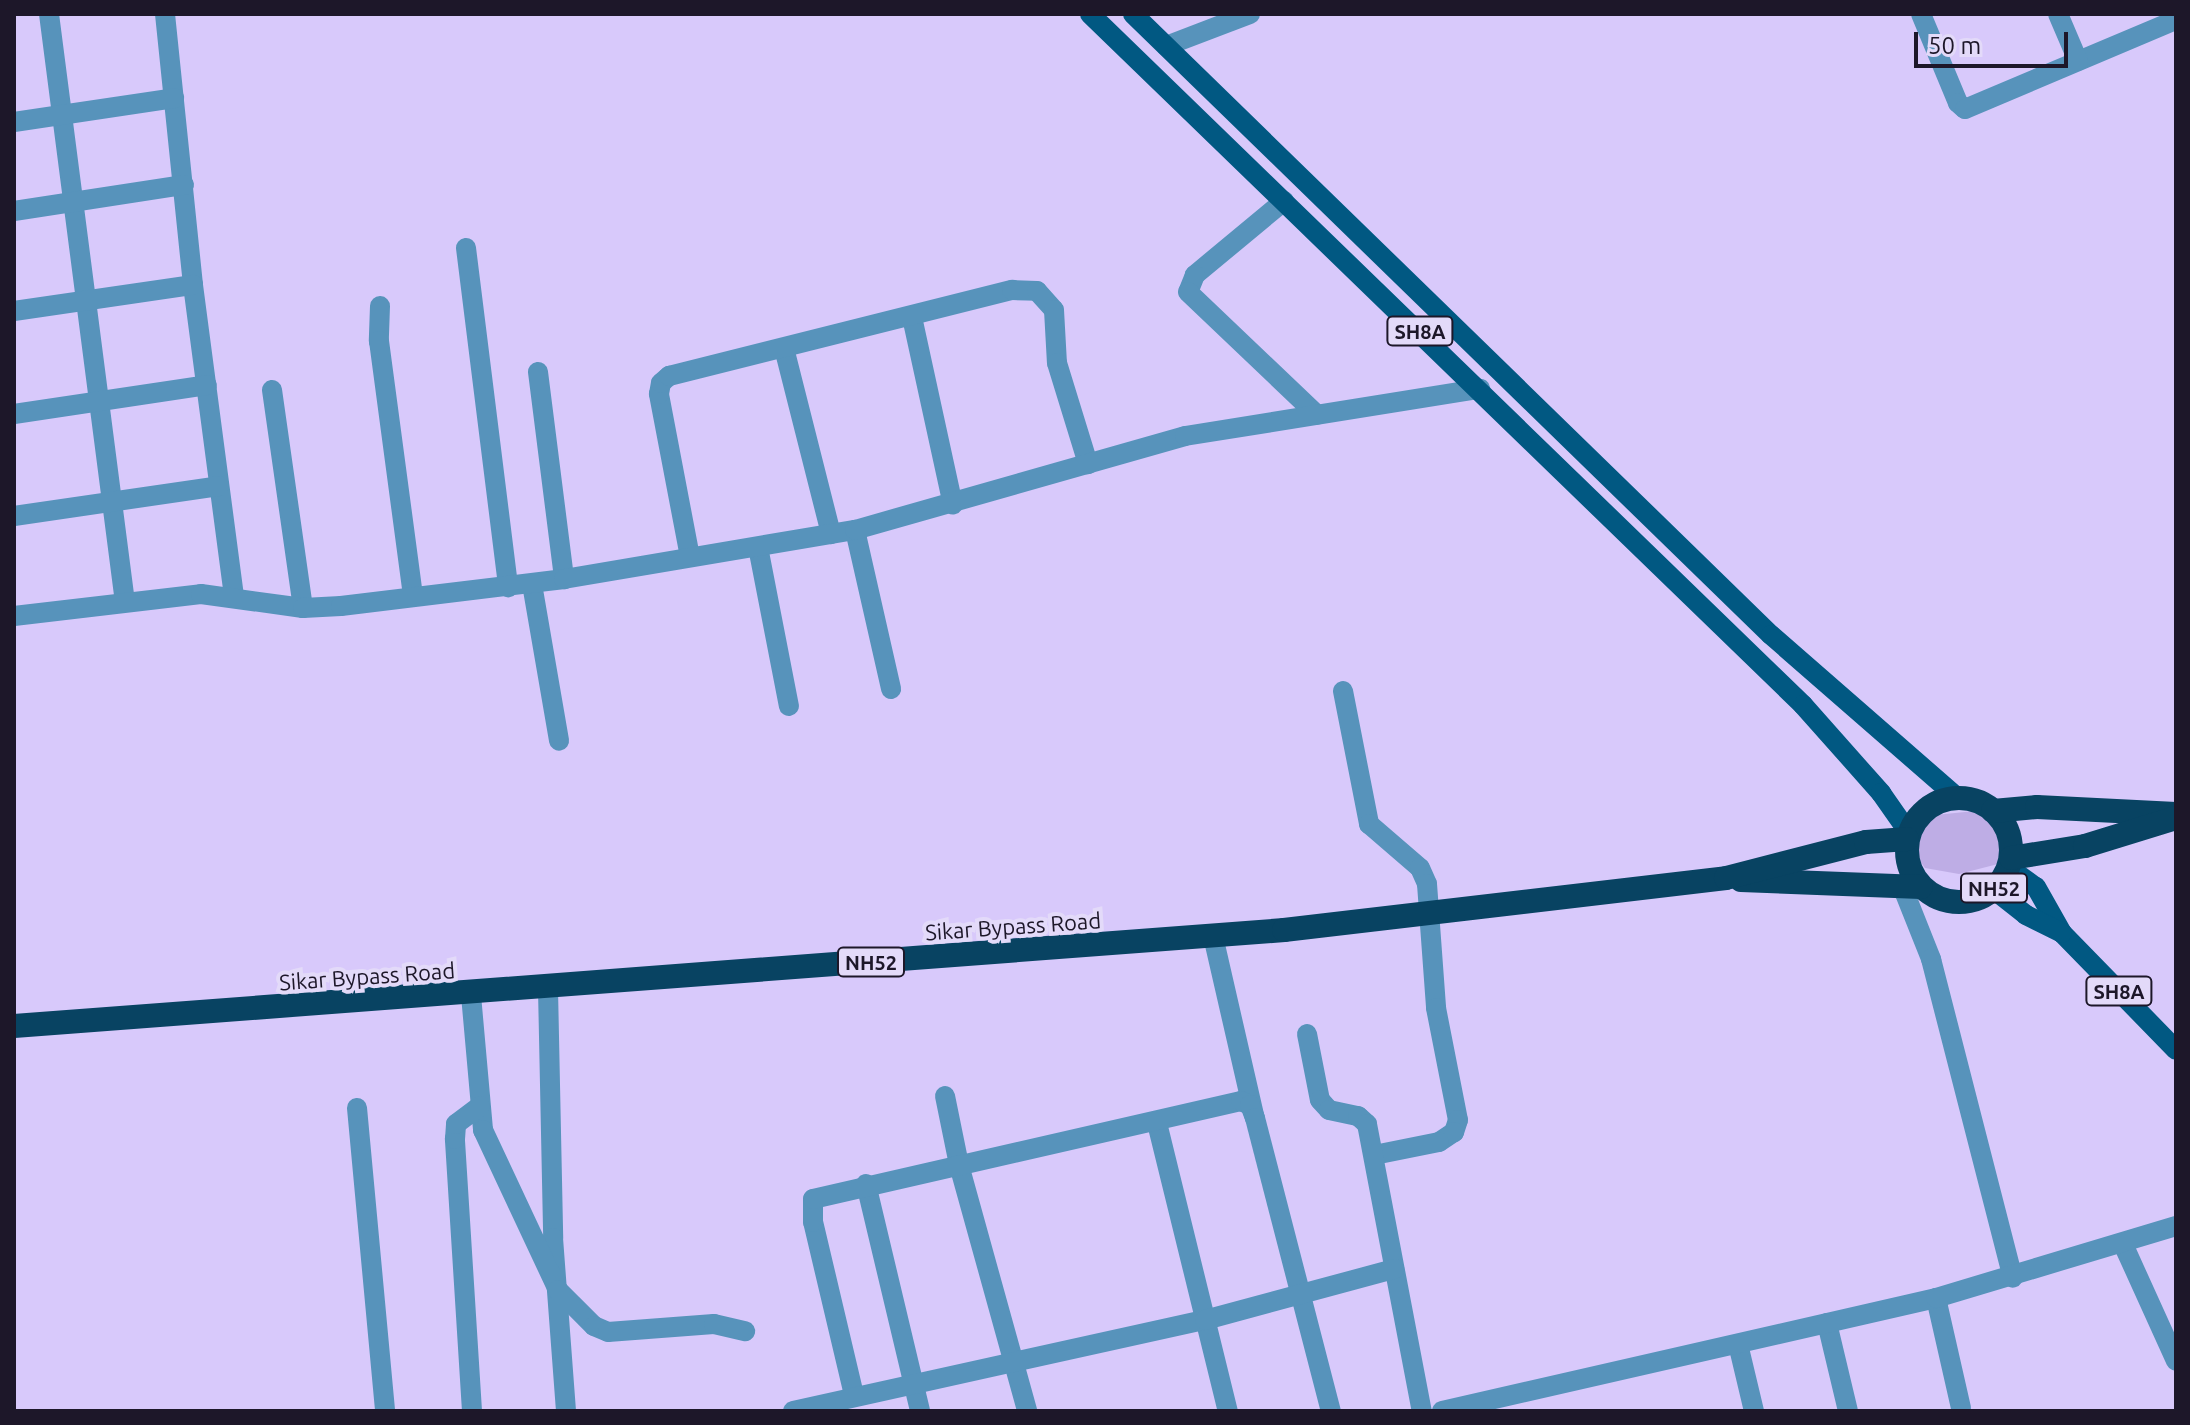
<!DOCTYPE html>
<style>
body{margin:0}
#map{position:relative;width:2190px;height:1425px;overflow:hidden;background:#d8c9fb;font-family:Ubuntu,sans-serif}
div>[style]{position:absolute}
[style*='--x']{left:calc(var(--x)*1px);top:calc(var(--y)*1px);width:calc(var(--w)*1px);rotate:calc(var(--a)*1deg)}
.green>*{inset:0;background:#beade5}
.minor>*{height:20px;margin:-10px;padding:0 10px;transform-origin:10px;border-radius:10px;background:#5793bb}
.major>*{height:20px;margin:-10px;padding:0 10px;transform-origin:10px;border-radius:10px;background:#015882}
.highway>*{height:24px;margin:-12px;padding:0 12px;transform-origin:12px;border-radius:12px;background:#084362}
.highway>.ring{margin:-12px;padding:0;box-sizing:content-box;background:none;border:24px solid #084362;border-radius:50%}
span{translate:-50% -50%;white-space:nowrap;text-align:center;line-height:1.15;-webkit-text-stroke:8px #e3daf9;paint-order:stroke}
.shield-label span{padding:2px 6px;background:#e3daf9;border:2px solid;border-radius:6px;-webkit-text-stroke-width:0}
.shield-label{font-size:20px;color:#1d1729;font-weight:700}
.street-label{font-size:22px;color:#1d1729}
.frame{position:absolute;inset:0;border:16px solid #1d1729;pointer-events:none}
.scale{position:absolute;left:1914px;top:32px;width:154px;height:36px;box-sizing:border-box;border:4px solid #1d1729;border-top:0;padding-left:10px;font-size:24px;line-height:28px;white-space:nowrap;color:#1d1729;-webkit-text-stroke:6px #e3daf9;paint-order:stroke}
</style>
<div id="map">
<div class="green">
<div style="clip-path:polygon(1985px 810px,2002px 822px,2007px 836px,1998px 864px,1959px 874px,1925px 868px,1915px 854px,1920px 825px,1935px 815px)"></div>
</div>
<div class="minor">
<div style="--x:49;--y:14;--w:593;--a:82.64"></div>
<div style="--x:165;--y:14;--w:272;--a:84.1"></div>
<div style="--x:193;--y:285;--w:314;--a:82.5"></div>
<div style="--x:1921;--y:14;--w:96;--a:67.4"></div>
<div style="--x:1958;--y:103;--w:9;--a:41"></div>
<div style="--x:1965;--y:109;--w:229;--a:-22.9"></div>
<div style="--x:2058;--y:14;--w:51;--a:66.9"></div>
<div style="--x:1166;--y:46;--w:90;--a:-20.9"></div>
<div style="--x:14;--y:122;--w:162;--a:-8.5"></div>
<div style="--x:1284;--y:201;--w:116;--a:140.3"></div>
<div style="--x:1195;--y:275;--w:18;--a:112"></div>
<div style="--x:1188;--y:292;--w:178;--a:43.6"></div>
<div style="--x:14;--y:211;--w:172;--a:-8.7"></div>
<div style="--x:466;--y:248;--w:342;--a:82.9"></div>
<div style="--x:380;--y:306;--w:35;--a:92"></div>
<div style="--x:379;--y:341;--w:258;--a:82.4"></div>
<div style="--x:14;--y:311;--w:181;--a:-8.3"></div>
<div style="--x:912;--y:317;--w:192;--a:77.7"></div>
<div style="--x:784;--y:348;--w:192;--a:75.8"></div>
<div style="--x:538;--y:372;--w:209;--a:82.8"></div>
<div style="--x:272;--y:390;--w:220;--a:81.9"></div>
<div style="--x:14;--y:414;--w:195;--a:-8.5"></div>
<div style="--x:14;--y:516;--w:207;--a:-8.3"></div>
<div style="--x:855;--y:530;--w:163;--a:77.2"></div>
<div style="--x:758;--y:547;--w:162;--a:79"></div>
<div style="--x:690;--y:557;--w:166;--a:-100.8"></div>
<div style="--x:659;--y:394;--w:11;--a:-80"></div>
<div style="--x:661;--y:383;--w:11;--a:-41"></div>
<div style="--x:669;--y:376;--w:354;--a:-14.1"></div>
<div style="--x:1012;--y:290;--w:25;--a:2"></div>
<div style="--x:1037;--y:291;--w:25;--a:48"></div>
<div style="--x:1054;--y:310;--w:53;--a:86.8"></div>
<div style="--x:1057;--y:363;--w:106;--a:72.9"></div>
<div style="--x:532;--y:584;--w:159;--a:80.2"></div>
<div style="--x:14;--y:616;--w:188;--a:-6.7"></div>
<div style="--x:201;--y:594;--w:103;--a:7.8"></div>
<div style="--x:303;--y:608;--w:38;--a:-3"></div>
<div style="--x:341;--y:606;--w:225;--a:-6.9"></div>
<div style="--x:564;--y:579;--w:295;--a:-9.6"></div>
<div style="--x:855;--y:530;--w:343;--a:-15.9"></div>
<div style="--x:1185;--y:436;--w:299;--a:-9.1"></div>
<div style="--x:1343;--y:691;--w:136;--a:78.9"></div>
<div style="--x:1369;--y:824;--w:67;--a:40.8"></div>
<div style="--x:1420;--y:868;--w:17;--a:66"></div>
<div style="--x:1427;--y:884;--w:124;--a:85.8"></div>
<div style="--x:1436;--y:1008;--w:114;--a:78.9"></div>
<div style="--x:1458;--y:1120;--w:13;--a:108"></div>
<div style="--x:1454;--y:1132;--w:18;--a:146"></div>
<div style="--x:1439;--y:1142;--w:66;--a:168.7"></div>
<div style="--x:1902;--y:886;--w:79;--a:68.3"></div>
<div style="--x:1931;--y:959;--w:329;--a:75.6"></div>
<div style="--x:1213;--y:936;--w:184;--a:77.1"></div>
<div style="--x:548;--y:989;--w:249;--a:88.8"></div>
<div style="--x:553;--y:1238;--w:173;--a:85.7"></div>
<div style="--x:471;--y:995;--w:136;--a:84.9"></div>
<div style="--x:483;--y:1130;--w:177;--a:64.9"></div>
<div style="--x:558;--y:1290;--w:51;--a:45"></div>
<div style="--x:594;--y:1326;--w:15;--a:23"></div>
<div style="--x:608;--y:1332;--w:106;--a:-4.3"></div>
<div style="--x:714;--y:1324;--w:32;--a:13"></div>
<div style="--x:1307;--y:1034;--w:67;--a:78.9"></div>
<div style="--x:1320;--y:1100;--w:13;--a:48"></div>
<div style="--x:1329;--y:1110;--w:30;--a:12"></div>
<div style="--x:1358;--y:1116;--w:12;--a:42"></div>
<div style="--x:1367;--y:1124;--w:292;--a:79.2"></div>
<div style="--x:945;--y:1096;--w:70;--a:78.5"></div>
<div style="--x:959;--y:1165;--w:255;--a:74.5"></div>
<div style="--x:357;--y:1108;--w:304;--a:84.7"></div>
<div style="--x:1157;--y:1123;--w:297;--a:76.2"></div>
<div style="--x:866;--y:1184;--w:233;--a:76.6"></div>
<div style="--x:2123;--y:1244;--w:128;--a:65.6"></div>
<div style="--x:1936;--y:1298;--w:113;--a:77.2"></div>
<div style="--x:1827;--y:1323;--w:90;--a:76.6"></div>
<div style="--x:1738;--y:1344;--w:69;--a:76.6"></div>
<div style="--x:854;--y:1395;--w:178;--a:-103.3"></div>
<div style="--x:813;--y:1222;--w:23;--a:-90"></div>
<div style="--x:813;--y:1199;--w:439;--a:-12.9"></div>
<div style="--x:1241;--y:1101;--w:10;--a:24"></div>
<div style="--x:1250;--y:1105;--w:14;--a:69"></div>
<div style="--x:1255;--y:1118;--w:303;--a:75.5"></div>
<div style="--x:472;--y:1411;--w:273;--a:-93.6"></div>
<div style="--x:455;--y:1139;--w:15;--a:-86"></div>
<div style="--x:456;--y:1124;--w:30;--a:-37"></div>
<div style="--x:793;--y:1411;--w:422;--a:-12.5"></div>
<div style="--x:1205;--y:1320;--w:196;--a:-15.1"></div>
<div style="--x:1442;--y:1411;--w:507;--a:-12.88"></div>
<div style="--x:1936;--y:1298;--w:251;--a:-16.7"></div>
</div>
<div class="major">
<div style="--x:1090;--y:14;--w:993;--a:44.1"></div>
<div style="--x:1803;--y:705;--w:118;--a:48.4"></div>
<div style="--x:1881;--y:793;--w:49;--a:55"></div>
<div style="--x:1133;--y:14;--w:890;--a:44.23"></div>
<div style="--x:1771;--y:635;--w:248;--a:41.1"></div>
<div style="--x:2008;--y:867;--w:34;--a:36"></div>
<div style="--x:2036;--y:887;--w:53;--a:60.5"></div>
<div style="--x:2062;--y:933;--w:163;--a:45.7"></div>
<div style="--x:1993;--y:889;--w:42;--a:38.2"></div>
<div style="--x:2026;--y:915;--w:40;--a:26.6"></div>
</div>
<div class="highway">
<div class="ring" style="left:1907px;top:798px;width:80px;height:80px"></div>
<div style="--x:1993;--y:811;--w:44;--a:-5.2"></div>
<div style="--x:2037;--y:807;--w:139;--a:2.9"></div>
<div style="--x:2011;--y:858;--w:75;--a:-9.2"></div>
<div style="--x:2085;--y:846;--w:95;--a:-17.1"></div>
<div style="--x:1741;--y:880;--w:180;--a:2.2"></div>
<div style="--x:14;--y:1026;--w:1274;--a:-4.32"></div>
<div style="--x:1284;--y:930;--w:445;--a:-6.7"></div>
<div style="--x:1726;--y:878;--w:145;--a:-14.4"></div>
<div style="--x:1866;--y:842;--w:41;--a:-4.2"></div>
</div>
<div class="shield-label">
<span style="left:1420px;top:331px">SH8A</span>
<span style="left:1994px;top:888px">NH52</span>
<span style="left:871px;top:962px">NH52</span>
<span style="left:2119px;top:991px">SH8A</span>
</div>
<div class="street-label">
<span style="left:1013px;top:926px;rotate:-4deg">Sikar Bypass Road</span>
<span style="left:367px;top:976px;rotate:-4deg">Sikar Bypass Road</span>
</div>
<div class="frame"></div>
<div class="scale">50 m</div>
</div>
